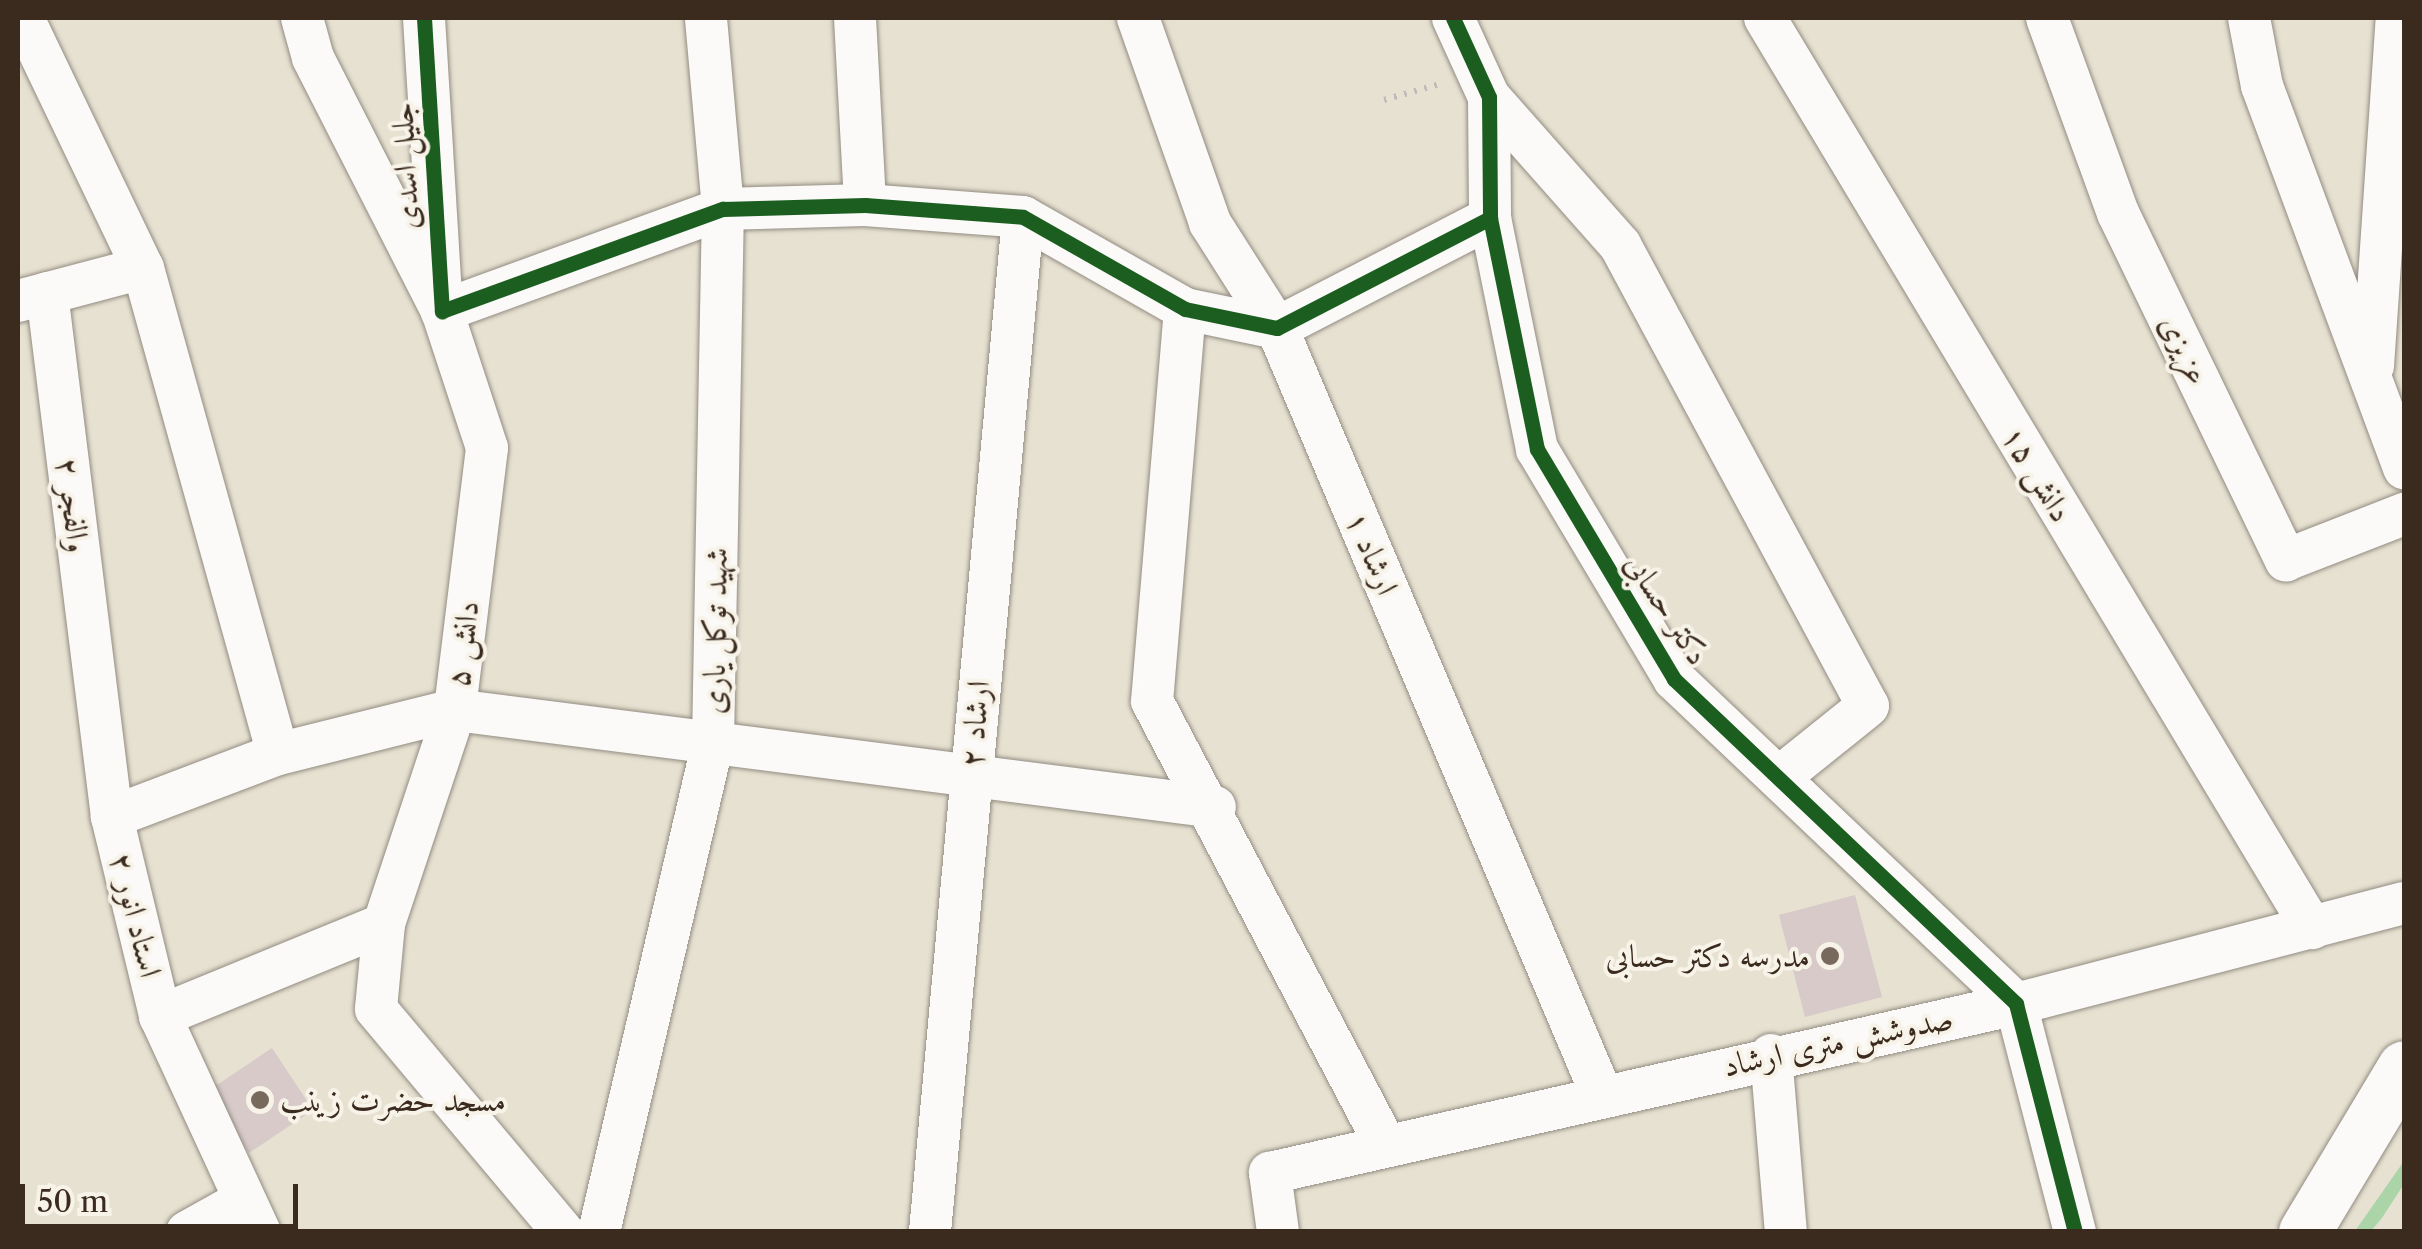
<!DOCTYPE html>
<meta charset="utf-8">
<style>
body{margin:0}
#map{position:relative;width:2422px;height:1249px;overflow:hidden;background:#e7e1d1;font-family:"Libre Caslon Text",Amiri,serif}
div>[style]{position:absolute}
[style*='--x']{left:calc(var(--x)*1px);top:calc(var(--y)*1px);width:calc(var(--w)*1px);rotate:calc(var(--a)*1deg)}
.green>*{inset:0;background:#acd4a9}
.building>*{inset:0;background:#d7cac9}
.path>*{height:6px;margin-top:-3px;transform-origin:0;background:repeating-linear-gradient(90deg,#bebcb8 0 2.5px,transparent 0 10.5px)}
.roads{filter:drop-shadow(0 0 2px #928c82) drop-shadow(0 0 2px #928c82)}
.minor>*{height:42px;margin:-21px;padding:0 21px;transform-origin:21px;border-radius:21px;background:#fbfaf8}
.tertiary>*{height:52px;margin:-26px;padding:0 26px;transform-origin:26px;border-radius:26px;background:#fbfaf8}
.cycleway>*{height:15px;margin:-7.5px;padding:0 7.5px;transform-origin:7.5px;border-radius:7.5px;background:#1b5e20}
.dots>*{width:28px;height:28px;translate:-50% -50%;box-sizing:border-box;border:5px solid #f7f3e8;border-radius:50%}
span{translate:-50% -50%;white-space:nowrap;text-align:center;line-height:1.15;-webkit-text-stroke:8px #f7f3e8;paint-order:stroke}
.street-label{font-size:32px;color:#3b2a1e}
.poi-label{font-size:32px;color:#3b2a1e}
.right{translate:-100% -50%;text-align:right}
.left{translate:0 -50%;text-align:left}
.frame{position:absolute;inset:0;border:20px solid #3b2a1e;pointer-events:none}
.scale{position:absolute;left:20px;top:1184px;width:278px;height:45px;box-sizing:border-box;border:5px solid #3b2a1e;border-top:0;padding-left:12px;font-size:30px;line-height:35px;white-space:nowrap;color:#3b2a1e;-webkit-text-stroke:8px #f7f3e8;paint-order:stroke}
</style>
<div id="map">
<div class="green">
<div style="clip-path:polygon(2404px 1161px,2404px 1184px,2382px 1218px,2371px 1231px,2355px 1231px)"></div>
</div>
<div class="building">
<div style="clip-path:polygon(1855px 895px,1882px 997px,1805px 1017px,1779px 915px)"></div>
<div style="clip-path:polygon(272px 1048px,313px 1110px,249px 1153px,208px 1091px)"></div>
</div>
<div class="path">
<div style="--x:1384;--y:100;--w:61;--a:-16.1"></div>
</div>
<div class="roads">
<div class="minor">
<div style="--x:23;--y:18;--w:277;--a:64.4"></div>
<div style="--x:143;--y:268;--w:504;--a:74.48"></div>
<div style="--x:302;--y:18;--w:41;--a:74.6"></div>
<div style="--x:313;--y:58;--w:284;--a:63"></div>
<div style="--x:442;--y:311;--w:144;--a:71.8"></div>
<div style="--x:487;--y:448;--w:264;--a:97"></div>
<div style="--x:455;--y:710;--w:225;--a:108.4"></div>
<div style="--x:384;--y:924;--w:85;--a:95.4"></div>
<div style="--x:376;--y:1009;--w:291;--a:50"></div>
<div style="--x:424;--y:18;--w:294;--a:86.5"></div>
<div style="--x:442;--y:311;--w:299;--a:-20"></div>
<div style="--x:723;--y:209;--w:142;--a:-1.6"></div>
<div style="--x:865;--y:205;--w:158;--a:4.3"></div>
<div style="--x:1023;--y:217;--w:186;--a:29.6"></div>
<div style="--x:1185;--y:309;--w:94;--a:11.7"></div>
<div style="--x:1277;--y:328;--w:240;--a:-27.3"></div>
<div style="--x:855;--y:18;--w:187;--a:86.9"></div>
<div style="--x:1138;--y:18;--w:217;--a:70.6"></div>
<div style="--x:1210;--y:223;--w:125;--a:57.5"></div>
<div style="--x:1277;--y:328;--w:831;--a:67.05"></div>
<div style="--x:1453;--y:18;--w:87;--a:65.5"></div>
<div style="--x:1489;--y:97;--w:121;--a:89.5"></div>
<div style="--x:1490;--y:218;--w:236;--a:78.5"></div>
<div style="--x:1537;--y:449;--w:268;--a:59.2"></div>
<div style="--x:1674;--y:679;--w:472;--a:43.5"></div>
<div style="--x:2016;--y:1004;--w:236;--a:75.5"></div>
<div style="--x:1765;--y:18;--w:1062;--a:58.99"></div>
<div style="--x:2047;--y:18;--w:208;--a:70"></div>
<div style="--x:2118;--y:213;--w:386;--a:64.2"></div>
<div style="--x:2286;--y:560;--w:127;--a:-21.3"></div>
<div style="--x:2249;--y:18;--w:69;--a:79.2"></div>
<div style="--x:2262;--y:86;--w:408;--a:69.6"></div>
<div style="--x:1489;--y:97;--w:198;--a:48.5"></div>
<div style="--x:1620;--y:245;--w:523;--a:61.72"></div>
<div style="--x:1868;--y:706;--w:112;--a:141.2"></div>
<div style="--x:47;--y:293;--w:528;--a:82.93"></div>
<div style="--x:112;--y:817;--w:205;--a:76.4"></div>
<div style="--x:160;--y:1016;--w:238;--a:65.2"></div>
<div style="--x:18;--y:301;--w:129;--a:-14.8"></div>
<div style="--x:1185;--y:309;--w:393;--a:94.8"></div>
<div style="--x:1152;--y:701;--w:501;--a:62.26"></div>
<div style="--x:2373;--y:366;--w:349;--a:-86.1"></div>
<div style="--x:112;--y:817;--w:178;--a:-20.8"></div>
<div style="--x:278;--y:754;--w:182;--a:-14"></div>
<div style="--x:455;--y:710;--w:766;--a:7.27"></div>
<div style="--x:160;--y:1016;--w:242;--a:-22.3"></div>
<div style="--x:1771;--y:1055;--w:178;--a:85.2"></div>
<div style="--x:187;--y:1232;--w:64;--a:-29"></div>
<div style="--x:599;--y:1232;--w:503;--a:-76.9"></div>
<div style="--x:713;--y:742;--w:533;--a:-88.93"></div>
<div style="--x:723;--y:209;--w:192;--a:-95.1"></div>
<div style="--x:930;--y:1232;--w:1019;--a:-84.76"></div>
<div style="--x:1278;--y:1232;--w:60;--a:-97.7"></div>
<div style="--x:1270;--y:1173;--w:765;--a:-12.76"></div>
<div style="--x:2016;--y:1004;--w:401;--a:-14.6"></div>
</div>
<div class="tertiary">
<div style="--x:2305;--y:1232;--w:192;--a:-59"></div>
</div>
</div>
<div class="cycleway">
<div style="--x:424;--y:18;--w:294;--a:86.5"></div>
<div style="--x:442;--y:311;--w:299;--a:-20"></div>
<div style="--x:723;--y:209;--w:142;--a:-1.6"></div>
<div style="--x:865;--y:205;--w:158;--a:4.3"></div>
<div style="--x:1023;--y:217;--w:186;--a:29.6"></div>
<div style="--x:1185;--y:309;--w:94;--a:11.7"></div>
<div style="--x:1277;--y:328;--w:240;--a:-27.3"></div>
<div style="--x:1453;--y:18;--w:87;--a:65.5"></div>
<div style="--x:1489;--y:97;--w:121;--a:89.5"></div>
<div style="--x:1490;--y:218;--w:236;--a:78.5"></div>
<div style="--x:1537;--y:449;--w:268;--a:59.2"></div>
<div style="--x:1674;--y:679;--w:472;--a:43.5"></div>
<div style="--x:2016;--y:1004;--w:236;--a:75.5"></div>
</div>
<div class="dots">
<div style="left:1830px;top:956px;background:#776a5d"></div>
<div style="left:260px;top:1100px;background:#776a5d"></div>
</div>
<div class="street-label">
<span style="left:405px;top:166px;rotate:-93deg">جلیل اسدی</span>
<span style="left:2184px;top:350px;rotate:64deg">عزیزی</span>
<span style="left:2037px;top:474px;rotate:59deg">دانش ۱۵</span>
<span style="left:73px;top:505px;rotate:83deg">والفجر ۲</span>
<span style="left:1372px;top:553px;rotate:67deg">ارشاد ۱</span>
<span style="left:1667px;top:609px;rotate:57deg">دکتر حسابی</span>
<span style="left:715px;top:631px;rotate:-89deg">شهید توکل یاری</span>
<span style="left:463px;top:644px;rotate:-83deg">دانش ۵</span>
<span style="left:975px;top:724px;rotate:-85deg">ارشاد ۲</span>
<span style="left:136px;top:915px;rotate:76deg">استاد انور ۲</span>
<span style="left:1838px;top:1042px;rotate:-12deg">صدوشش متری ارشاد</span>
</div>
<div class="poi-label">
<span class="right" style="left:1810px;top:956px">مدرسه دکتر حسابی</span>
<span class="left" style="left:280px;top:1100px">مسجد حضرت زینب</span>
</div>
<div class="frame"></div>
<div class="scale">50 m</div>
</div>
